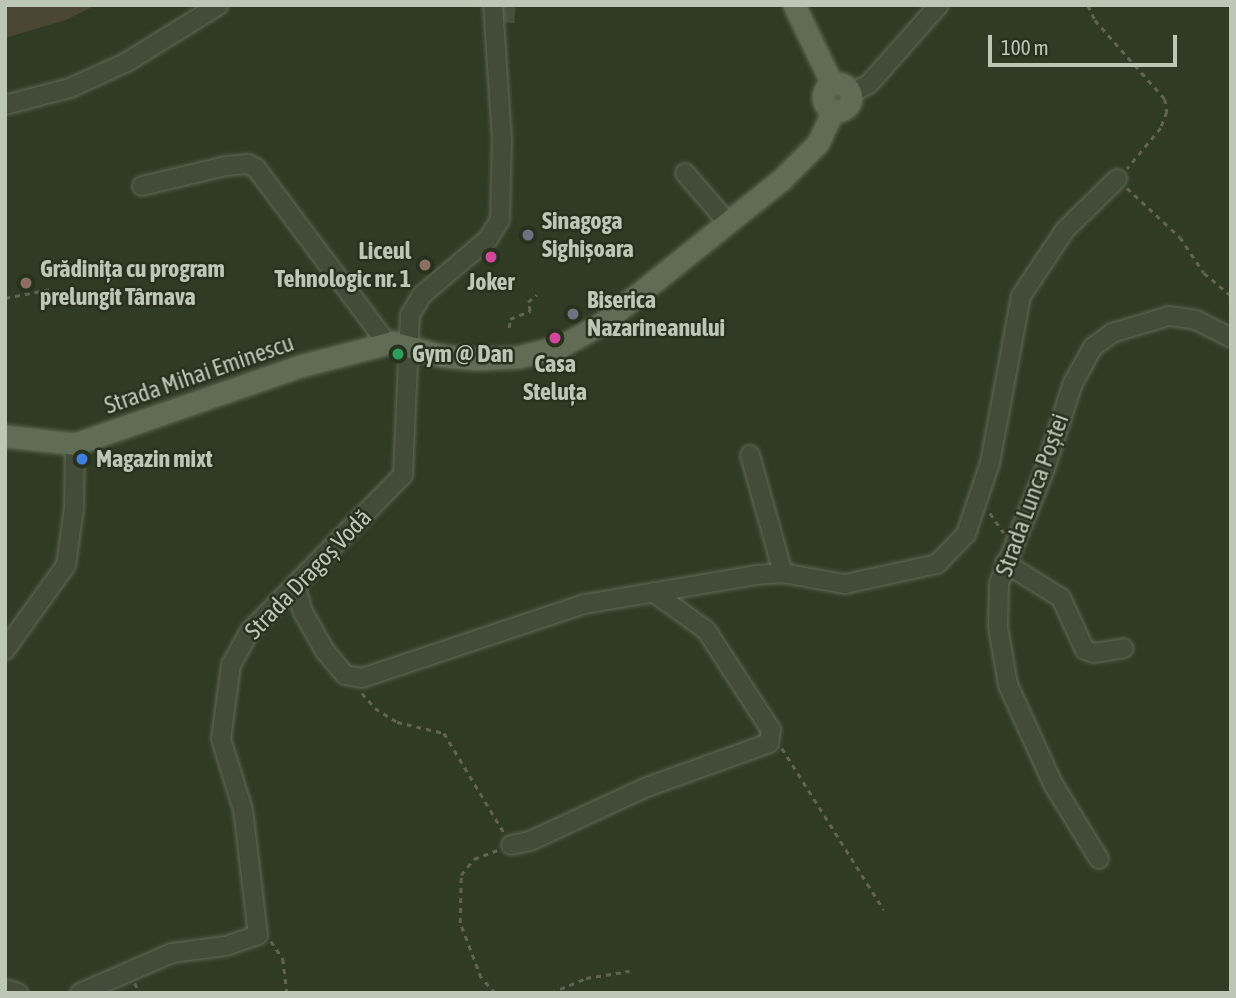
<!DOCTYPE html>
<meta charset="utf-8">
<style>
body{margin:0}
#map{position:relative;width:1236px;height:998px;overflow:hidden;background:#303b25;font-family:"Asap Condensed",sans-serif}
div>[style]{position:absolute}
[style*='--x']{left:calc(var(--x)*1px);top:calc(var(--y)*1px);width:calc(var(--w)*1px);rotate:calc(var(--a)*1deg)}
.green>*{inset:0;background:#4b4634}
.minor-tunnel>*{height:18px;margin-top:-9px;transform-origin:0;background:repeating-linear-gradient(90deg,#45503b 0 18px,transparent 0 27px)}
.path>*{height:2.5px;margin-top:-1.25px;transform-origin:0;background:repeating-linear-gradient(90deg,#61634e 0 5px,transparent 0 10px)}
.roads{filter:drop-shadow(0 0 2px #606a57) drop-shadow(0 0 2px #606a57)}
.minor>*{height:18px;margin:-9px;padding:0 9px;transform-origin:9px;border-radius:9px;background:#424c39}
.major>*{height:21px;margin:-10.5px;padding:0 10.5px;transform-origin:10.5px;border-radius:10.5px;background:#616c57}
.major>.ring{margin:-10.5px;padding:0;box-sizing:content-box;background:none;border:21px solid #616c57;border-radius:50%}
.dots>*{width:19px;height:19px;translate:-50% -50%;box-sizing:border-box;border:4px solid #27311e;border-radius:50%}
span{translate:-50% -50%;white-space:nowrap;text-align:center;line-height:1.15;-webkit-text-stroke:5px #27311e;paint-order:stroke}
.poi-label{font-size:24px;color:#bdc7b5;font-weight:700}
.left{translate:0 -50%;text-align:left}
.right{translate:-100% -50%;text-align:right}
.street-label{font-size:24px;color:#bdc7b5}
.frame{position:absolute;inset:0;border:7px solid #bdc7b5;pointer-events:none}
.scale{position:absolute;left:988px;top:35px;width:189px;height:32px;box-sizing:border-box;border:4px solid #bdc7b5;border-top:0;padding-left:9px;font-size:21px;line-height:24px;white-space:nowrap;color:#bdc7b5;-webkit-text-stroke:5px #27311e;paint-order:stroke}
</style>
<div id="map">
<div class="green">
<div style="clip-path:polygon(5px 5px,96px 5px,66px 20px,5px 38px)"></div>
</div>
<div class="minor-tunnel">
<div style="--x:499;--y:13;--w:16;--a:4"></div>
</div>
<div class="path">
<div style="--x:1088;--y:5;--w:17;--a:65"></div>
<div style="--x:1095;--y:20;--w:106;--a:48.5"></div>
<div style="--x:1165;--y:99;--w:13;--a:81"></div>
<div style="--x:1167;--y:112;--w:17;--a:111"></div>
<div style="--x:1161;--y:128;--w:53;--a:129.7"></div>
<div style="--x:1127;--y:188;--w:72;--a:42.8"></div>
<div style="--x:1180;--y:237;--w:43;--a:56.3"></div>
<div style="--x:1204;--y:273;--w:35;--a:40"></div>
<div style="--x:5;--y:298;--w:47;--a:-11.1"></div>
<div style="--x:509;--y:328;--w:9;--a:-84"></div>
<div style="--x:510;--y:319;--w:22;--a:-22"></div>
<div style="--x:530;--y:311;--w:9;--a:-103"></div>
<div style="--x:528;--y:302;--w:11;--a:-41"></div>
<div style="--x:990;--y:513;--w:24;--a:55"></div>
<div style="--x:362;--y:693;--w:20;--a:49"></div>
<div style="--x:375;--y:708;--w:26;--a:32"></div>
<div style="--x:397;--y:722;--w:48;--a:13.2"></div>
<div style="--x:444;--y:733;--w:118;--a:58.9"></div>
<div style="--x:782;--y:748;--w:191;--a:57.8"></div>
<div style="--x:271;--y:941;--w:22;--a:56"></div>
<div style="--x:283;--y:959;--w:34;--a:83"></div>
<div style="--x:135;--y:983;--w:11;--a:68"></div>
<div style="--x:495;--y:993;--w:21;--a:-133"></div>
<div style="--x:481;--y:978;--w:59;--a:-110.9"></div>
<div style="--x:460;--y:923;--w:48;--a:-88.8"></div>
<div style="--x:461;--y:875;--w:21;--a:-51"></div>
<div style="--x:474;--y:859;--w:25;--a:-21"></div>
<div style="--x:551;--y:993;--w:38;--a:-23"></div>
<div style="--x:586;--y:978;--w:44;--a:-9.2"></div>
</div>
<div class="roads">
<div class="minor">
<div style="--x:850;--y:94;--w:21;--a:-28"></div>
<div style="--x:869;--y:84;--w:106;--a:-48.5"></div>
<div style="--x:5;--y:105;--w:67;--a:-14.7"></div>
<div style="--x:70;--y:88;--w:63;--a:-24.5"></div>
<div style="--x:127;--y:62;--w:108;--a:-31.8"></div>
<div style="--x:685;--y:173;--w:66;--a:49.3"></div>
<div style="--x:142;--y:186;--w:86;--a:-13.4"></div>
<div style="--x:226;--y:166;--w:22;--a:-5"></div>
<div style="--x:248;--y:164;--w:9;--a:27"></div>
<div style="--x:256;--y:168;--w:219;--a:53.2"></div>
<div style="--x:750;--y:455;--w:123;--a:74.4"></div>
<div style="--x:1005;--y:563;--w:66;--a:32"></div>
<div style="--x:1061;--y:598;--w:57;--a:65.2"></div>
<div style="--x:1085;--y:650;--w:9;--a:18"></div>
<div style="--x:1094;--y:653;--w:30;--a:-9"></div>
<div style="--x:296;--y:588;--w:25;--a:74"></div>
<div style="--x:303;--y:612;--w:45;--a:60.6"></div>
<div style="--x:325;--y:651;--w:31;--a:50"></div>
<div style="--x:345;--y:675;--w:17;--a:10"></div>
<div style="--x:362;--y:678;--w:235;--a:-18.4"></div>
<div style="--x:585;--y:604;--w:173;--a:-9.6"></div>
<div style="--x:756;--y:575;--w:27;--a:-4"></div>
<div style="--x:783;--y:573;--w:63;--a:10.1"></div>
<div style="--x:845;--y:584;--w:94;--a:-12.3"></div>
<div style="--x:937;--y:564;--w:42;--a:-46"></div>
<div style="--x:966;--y:534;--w:75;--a:-71.3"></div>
<div style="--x:990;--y:463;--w:170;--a:-79.5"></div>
<div style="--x:1021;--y:296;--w:79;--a:-56.3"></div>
<div style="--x:1065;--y:230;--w:73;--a:-44.4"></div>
<div style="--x:5;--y:650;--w:105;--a:-54.3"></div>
<div style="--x:66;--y:565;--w:58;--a:-82"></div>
<div style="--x:74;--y:508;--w:64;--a:-89.1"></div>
<div style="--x:511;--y:845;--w:19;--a:-12"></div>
<div style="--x:530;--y:841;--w:129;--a:-24.8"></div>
<div style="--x:647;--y:787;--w:130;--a:-19.8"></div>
<div style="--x:769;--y:743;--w:13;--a:-81"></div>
<div style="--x:771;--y:730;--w:119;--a:-123"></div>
<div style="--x:706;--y:630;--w:65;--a:-144.4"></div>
<div style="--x:1099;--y:859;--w:88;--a:-121.5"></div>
<div style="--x:1053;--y:784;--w:109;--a:-114.4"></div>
<div style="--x:1008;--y:685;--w:59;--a:-99.8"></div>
<div style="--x:998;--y:627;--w:44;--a:-88.7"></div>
<div style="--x:999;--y:583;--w:123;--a:-68"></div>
<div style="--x:1045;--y:469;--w:90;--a:-72"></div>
<div style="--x:1073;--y:383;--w:41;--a:-60.9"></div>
<div style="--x:1093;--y:347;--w:24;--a:-36"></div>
<div style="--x:1112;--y:333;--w:59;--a:-16.6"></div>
<div style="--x:1169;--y:316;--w:27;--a:8"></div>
<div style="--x:1196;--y:320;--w:39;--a:27"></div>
<div style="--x:5;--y:989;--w:14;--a:17"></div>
<div style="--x:80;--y:993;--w:100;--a:-23.5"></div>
<div style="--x:172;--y:953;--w:54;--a:-7.4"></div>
<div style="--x:226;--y:946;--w:34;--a:-19"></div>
<div style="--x:258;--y:935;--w:126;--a:-96.8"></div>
<div style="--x:243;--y:810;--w:74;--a:-107.2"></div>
<div style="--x:221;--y:739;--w:75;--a:-82.3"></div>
<div style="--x:231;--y:665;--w:38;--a:-61"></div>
<div style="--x:249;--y:632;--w:220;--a:-45.6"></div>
<div style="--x:403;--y:475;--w:160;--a:-87.5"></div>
<div style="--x:410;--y:315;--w:23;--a:-59"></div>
<div style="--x:422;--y:295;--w:87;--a:-40.3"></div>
<div style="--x:488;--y:239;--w:22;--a:-58"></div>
<div style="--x:500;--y:220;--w:80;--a:-88.6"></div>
<div style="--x:502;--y:140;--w:135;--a:-93.8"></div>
</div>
<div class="major">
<div style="--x:794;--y:5;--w:88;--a:64.3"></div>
<div class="ring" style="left:823px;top:83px;width:7px;height:7px"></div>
<div style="--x:5;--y:436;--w:70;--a:6.5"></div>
<div style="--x:75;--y:444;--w:238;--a:-19.1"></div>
<div style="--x:300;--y:366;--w:95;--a:-14.6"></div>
<div style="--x:392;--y:342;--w:53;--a:15.4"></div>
<div style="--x:443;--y:356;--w:34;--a:5"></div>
<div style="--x:477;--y:359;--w:41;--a:-2.8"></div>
<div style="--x:518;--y:357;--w:44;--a:-14.3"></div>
<div style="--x:561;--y:346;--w:46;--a:-28.8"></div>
<div style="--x:601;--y:324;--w:231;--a:-38.7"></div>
<div style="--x:781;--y:180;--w:52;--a:-45"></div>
<div style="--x:818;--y:143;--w:35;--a:-65"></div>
</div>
</div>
<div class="dots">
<div style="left:528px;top:235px;background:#6b7280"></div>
<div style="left:491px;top:257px;background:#d1479c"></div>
<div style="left:425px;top:265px;background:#8d6e63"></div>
<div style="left:26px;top:283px;background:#8d6e63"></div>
<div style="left:573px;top:314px;background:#6b7280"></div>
<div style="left:555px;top:338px;background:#d1479c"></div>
<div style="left:398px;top:354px;background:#2e9e5b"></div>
<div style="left:82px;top:459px;background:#3f7fe0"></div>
</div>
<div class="poi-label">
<span class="left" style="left:542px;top:235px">Sinagoga<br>Sighișoara</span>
<span class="right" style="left:411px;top:265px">Liceul<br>Tehnologic nr. 1</span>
<span class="left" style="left:40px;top:283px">Grădinița cu program<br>prelungit Târnava</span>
<span style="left:491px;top:282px">Joker</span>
<span class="left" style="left:587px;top:314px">Biserica<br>Nazarineanului</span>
<span class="left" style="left:412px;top:354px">Gym @ Dan</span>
<span style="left:555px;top:378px">Casa<br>Steluța</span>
<span class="left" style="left:96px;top:459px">Magazin mixt</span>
</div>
<div class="street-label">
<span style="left:199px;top:374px;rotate:-19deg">Strada Mihai Eminescu</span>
<span style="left:1032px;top:495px;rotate:-70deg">Strada Lunca Poștei</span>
<span style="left:308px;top:574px;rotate:-46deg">Strada Dragoș Vodă</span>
</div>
<div class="frame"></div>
<div class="scale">100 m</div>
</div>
